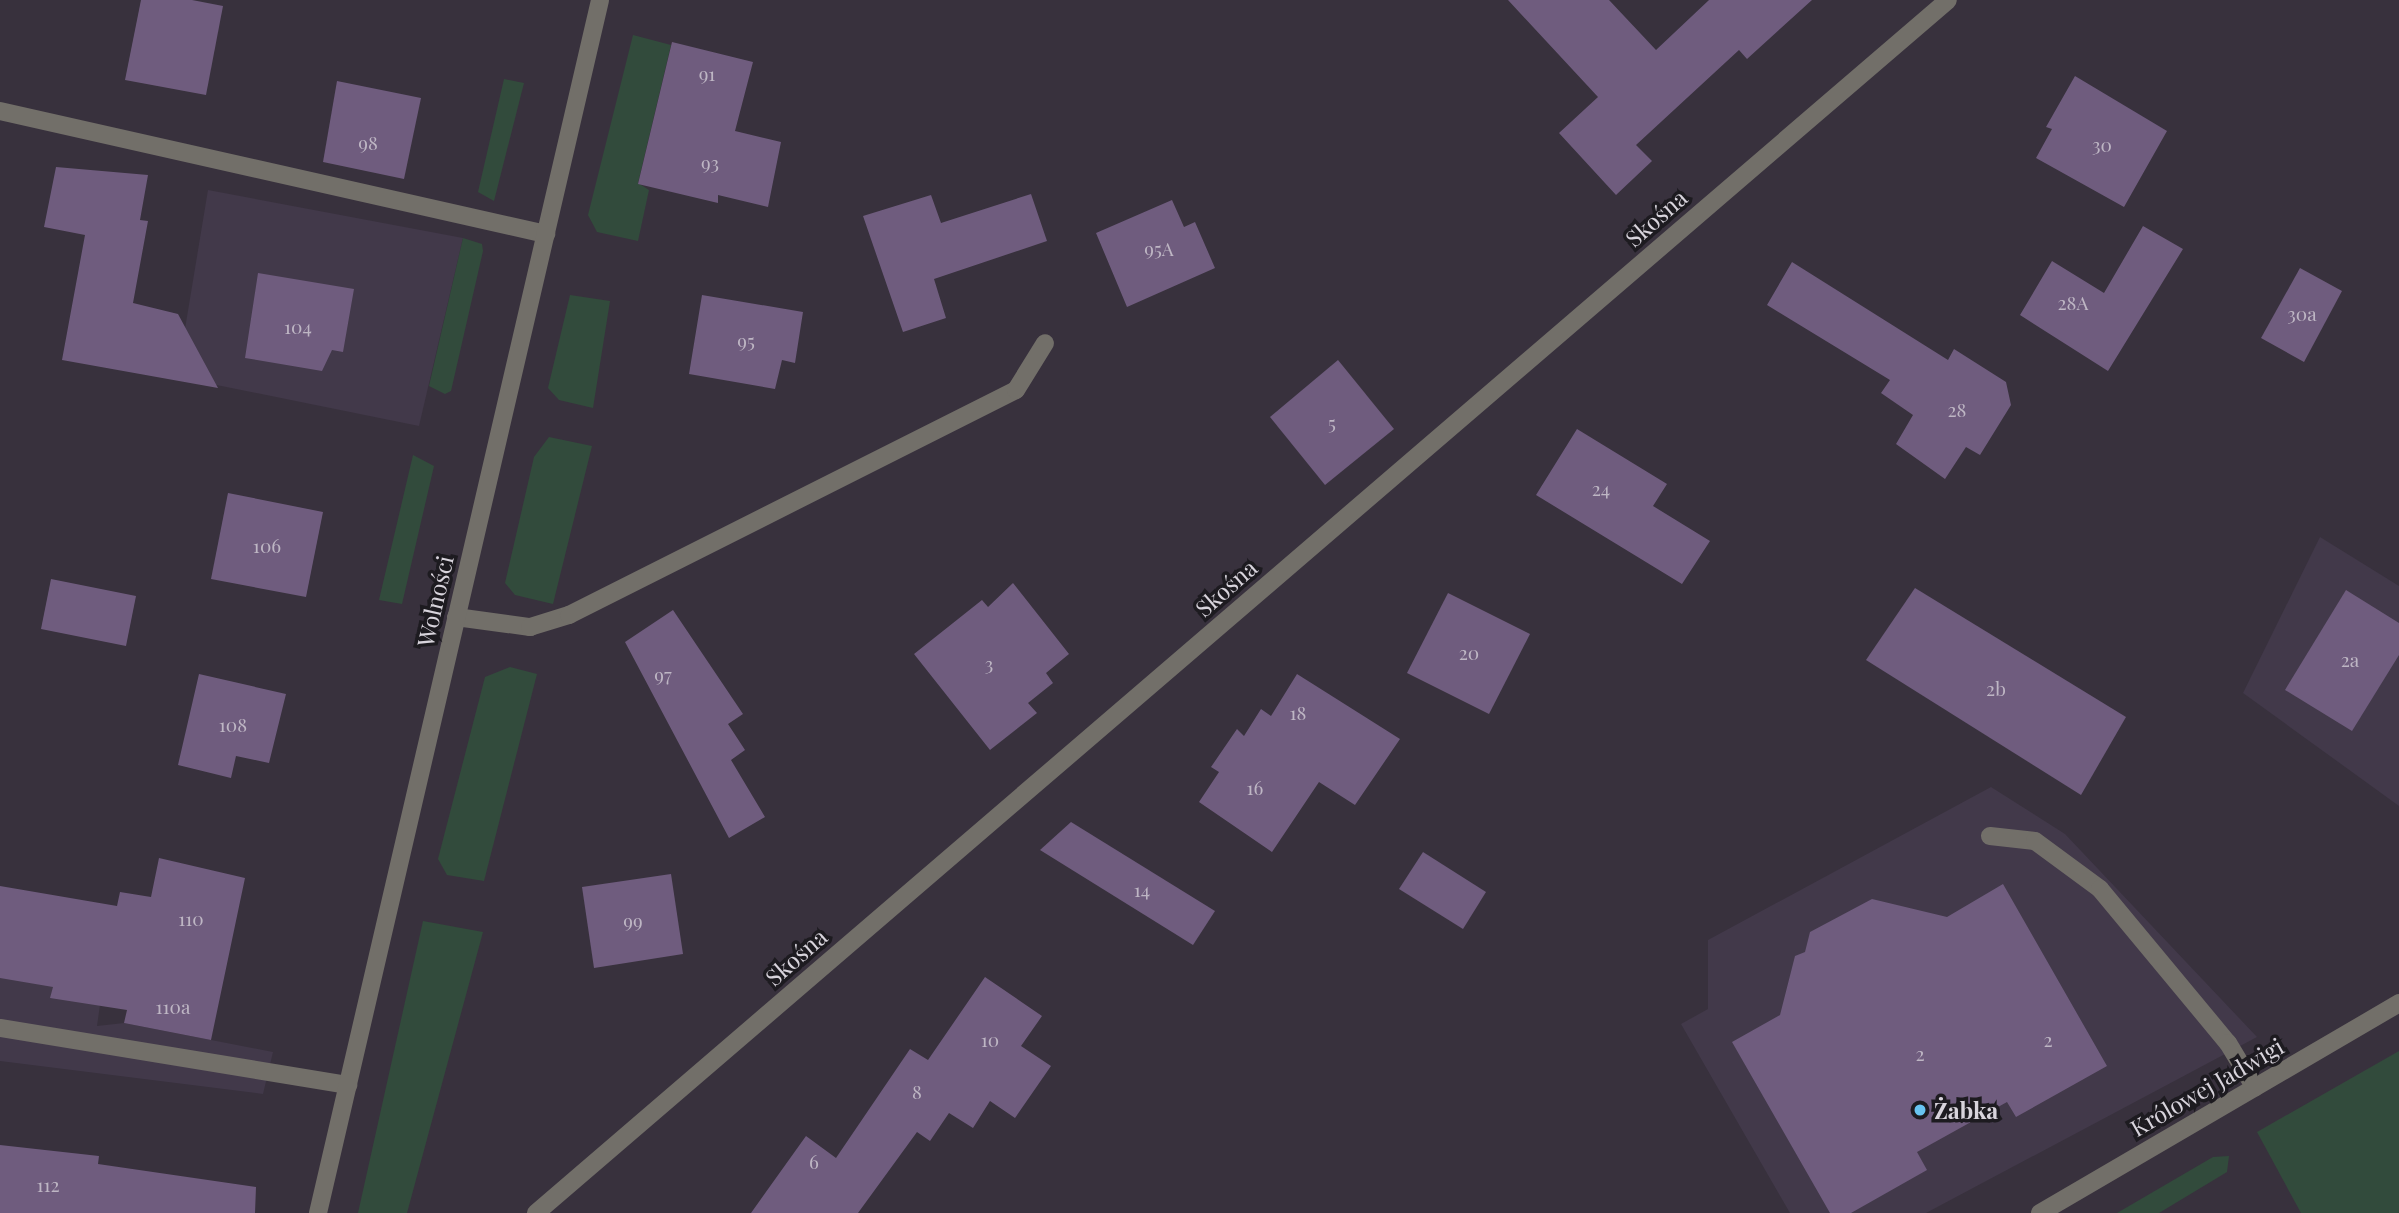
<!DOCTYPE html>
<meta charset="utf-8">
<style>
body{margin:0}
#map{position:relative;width:2399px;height:1213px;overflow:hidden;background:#38313d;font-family:"Playfair Display",serif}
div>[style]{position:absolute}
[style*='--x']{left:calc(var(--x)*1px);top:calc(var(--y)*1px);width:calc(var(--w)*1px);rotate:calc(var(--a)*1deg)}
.built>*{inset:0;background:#42394a}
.green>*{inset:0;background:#324b3c}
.building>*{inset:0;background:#6f5c7e}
.minor>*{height:18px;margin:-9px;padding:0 9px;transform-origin:9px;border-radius:9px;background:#726f69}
.dots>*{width:19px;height:19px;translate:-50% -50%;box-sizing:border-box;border:4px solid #1d1b20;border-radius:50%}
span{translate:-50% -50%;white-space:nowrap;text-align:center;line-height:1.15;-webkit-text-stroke:7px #1d1b20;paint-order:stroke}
.number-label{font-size:19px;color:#beb6c4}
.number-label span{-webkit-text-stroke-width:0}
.street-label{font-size:23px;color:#d8d4dc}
.poi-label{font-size:23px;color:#d8d4dc;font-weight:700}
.left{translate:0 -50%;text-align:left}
</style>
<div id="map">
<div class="built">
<div style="clip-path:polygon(208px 190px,463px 238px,419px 426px,177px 377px)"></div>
<div style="clip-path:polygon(2320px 537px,2399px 586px,2399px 806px,2243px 693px)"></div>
<div style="clip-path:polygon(1991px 787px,2065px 834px,2257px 1037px,1926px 1213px,1790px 1213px,1681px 1024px,1708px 1009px,1708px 940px)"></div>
<div style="clip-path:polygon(0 922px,101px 998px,97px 1026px,124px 1023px,273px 1052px,263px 1094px,0 1061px)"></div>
</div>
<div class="green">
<div style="clip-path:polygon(633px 35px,671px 45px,638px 183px,649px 190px,638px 241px,597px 232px,588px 215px)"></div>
<div style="clip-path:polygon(504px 79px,524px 83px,494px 201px,478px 192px)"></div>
<div style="clip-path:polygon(463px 238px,482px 244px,483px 251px,451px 391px,445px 394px,429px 386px)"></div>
<div style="clip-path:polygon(570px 295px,610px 301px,593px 408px,559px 400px,548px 388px)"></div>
<div style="clip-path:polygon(549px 437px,592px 446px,553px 604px,515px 595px,505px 583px,534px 457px)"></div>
<div style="clip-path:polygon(413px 455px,434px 466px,402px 604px,379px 600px)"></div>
<div style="clip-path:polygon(510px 667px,537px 674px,484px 881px,447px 875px,438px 859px,485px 677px)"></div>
<div style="clip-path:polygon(423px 921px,483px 932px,407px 1213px,358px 1213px)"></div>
<div style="clip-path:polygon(2399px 1051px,2399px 1213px,2301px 1213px,2257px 1132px)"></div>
<div style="clip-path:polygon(2229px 1156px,2227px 1172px,2159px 1213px,2117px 1213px,2213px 1157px)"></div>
</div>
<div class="building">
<div style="clip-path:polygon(141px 0,192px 0,223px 6px,206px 95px,125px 80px)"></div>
<div style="clip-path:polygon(1508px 0,1609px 0,1656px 50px,1709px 0,1812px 0,1747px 59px,1739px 50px,1636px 145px,1652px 161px,1616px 195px,1559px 133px,1598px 97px)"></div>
<div style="clip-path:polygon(672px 42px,753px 62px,735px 131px,781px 142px,768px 207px,718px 195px,718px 203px,638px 184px)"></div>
<div style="clip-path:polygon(2075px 76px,2167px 131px,2124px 207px,2036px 158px,2052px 129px,2046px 127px)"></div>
<div style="clip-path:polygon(337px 81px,421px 98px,404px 179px,323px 162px)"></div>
<div style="clip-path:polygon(56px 167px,148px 175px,140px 220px,148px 221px,133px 303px,178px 314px,218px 388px,62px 360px,85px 235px,44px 227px)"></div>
<div style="clip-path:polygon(1031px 194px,1047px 241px,934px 279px,946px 318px,903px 332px,863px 216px,931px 195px,941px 223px)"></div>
<div style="clip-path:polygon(1172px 200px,1184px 227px,1195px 222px,1215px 268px,1127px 307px,1096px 233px)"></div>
<div style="clip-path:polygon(2143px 226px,2183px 249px,2108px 371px,2020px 315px,2052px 261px,2104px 293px)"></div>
<div style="clip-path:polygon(1792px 262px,1948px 360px,1954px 349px,2006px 382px,2011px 405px,1980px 455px,1966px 447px,1945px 479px,1896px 444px,1913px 415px,1881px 393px,1890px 380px,1767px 305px)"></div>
<div style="clip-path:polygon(2300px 268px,2342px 291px,2304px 362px,2261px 338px)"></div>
<div style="clip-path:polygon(258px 273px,354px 289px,343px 352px,332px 350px,322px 371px,245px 358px)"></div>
<div style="clip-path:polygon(702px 295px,803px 312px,795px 363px,782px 360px,775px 389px,689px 374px)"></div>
<div style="clip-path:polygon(1338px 360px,1394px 429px,1325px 485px,1270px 417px)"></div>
<div style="clip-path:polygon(1577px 429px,1667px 484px,1653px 506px,1710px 541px,1682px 584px,1536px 495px)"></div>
<div style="clip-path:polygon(228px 493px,323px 512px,306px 597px,211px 579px)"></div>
<div style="clip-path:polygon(51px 579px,136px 596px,126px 646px,41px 629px)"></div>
<div style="clip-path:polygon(1013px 583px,1069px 654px,1046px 673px,1053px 683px,1028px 703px,1037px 713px,990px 750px,914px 654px,982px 600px,988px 607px)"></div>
<div style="clip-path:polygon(1915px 588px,2126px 717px,2081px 795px,1866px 660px)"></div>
<div style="clip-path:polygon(2346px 590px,2399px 623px,2399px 655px,2352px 731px,2285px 690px)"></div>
<div style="clip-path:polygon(1448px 593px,1530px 634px,1489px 714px,1407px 673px)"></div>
<div style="clip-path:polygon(673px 610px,743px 714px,728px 724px,745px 750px,731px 760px,765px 817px,729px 838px,625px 642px)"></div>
<div style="clip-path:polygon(199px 674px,286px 694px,269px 763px,236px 756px,231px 778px,178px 765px)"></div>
<div style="clip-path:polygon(1297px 674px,1400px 739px,1355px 805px,1319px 782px,1272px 852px,1199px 802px,1219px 772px,1211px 767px,1237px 729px,1244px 736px,1261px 709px,1271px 716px)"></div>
<div style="clip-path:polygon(1071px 822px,1215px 911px,1193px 945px,1040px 850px)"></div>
<div style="clip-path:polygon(1423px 852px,1486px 892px,1463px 929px,1399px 889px)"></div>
<div style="clip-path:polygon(159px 858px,245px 878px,211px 1040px,124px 1023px,127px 1010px,50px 998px,53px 987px,0 978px,0 886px,117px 906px,120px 892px,151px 897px)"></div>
<div style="clip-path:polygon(671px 874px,683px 954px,594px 968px,582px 887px)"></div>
<div style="clip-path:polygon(2003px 884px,2107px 1066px,2016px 1117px,2007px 1102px,1917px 1152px,1927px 1170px,1851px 1213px,1830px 1213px,1732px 1042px,1780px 1015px,1795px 956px,1805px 952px,1810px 932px,1872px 899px,1947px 917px)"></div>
<div style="clip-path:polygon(985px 977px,1042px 1016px,1021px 1046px,1051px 1066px,1015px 1118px,990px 1101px,973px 1128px,949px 1113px,930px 1141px,917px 1132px,858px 1213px,751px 1213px,806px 1136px,836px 1158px,910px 1049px,928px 1060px)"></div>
<div style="clip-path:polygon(0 1145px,99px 1156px,98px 1164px,256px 1187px,255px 1213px,0 1213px)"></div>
</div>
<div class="minor">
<div style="--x:0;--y:111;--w:560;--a:12.7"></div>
<div style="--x:456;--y:617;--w:75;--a:7.7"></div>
<div style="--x:530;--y:627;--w:41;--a:-17.1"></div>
<div style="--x:569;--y:615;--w:500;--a:-26.72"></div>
<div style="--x:1016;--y:390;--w:55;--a:-58.3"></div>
<div style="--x:1990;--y:836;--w:45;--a:6.3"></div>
<div style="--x:2035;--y:841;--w:81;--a:36.4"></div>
<div style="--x:2100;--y:889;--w:200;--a:50.3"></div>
<div style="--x:2228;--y:1043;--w:52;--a:59"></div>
<div style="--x:0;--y:1028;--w:353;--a:9.3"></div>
<div style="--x:318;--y:1213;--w:1245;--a:-76.91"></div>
<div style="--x:536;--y:1213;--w:1861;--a:-40.66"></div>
<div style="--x:2040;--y:1213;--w:416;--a:-30.3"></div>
</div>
<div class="dots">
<div style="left:1920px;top:1110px;background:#68c4f0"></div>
</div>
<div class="number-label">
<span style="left:707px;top:74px">91</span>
<span style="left:368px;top:143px">98</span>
<span style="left:2102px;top:145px">30</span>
<span style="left:710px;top:163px">93</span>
<span style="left:1159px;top:249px">95A</span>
<span style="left:2073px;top:303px">28A</span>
<span style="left:2302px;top:314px">30a</span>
<span style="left:298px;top:327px">104</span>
<span style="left:746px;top:341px">95</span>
<span style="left:1957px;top:410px">28</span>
<span style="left:1332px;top:423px">5</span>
<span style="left:1601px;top:489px">24</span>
<span style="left:267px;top:546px">106</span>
<span style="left:1469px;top:653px">20</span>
<span style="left:2350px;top:660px">2a</span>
<span style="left:989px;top:664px">3</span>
<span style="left:663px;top:675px">97</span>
<span style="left:1996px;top:689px">2b</span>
<span style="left:1298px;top:713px">18</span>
<span style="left:233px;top:725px">108</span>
<span style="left:1255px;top:788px">16</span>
<span style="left:1142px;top:890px">14</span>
<span style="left:191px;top:919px">110</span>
<span style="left:633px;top:921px">99</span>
<span style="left:173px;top:1007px">110a</span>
<span style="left:990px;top:1040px">10</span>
<span style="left:2048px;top:1040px">2</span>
<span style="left:1920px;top:1054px">2</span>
<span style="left:917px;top:1092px">8</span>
<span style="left:814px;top:1162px">6</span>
<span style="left:48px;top:1185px">112</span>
</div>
<div class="street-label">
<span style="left:1656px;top:218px;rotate:-41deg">Skośna</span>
<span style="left:1226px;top:588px;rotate:-41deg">Skośna</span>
<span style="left:435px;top:601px;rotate:-77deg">Wolności</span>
<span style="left:796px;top:957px;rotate:-41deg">Skośna</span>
<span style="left:2207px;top:1087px;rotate:-30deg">Królowej Jadwigi</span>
</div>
<div class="poi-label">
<span class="left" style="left:1934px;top:1110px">Żabka</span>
</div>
</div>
